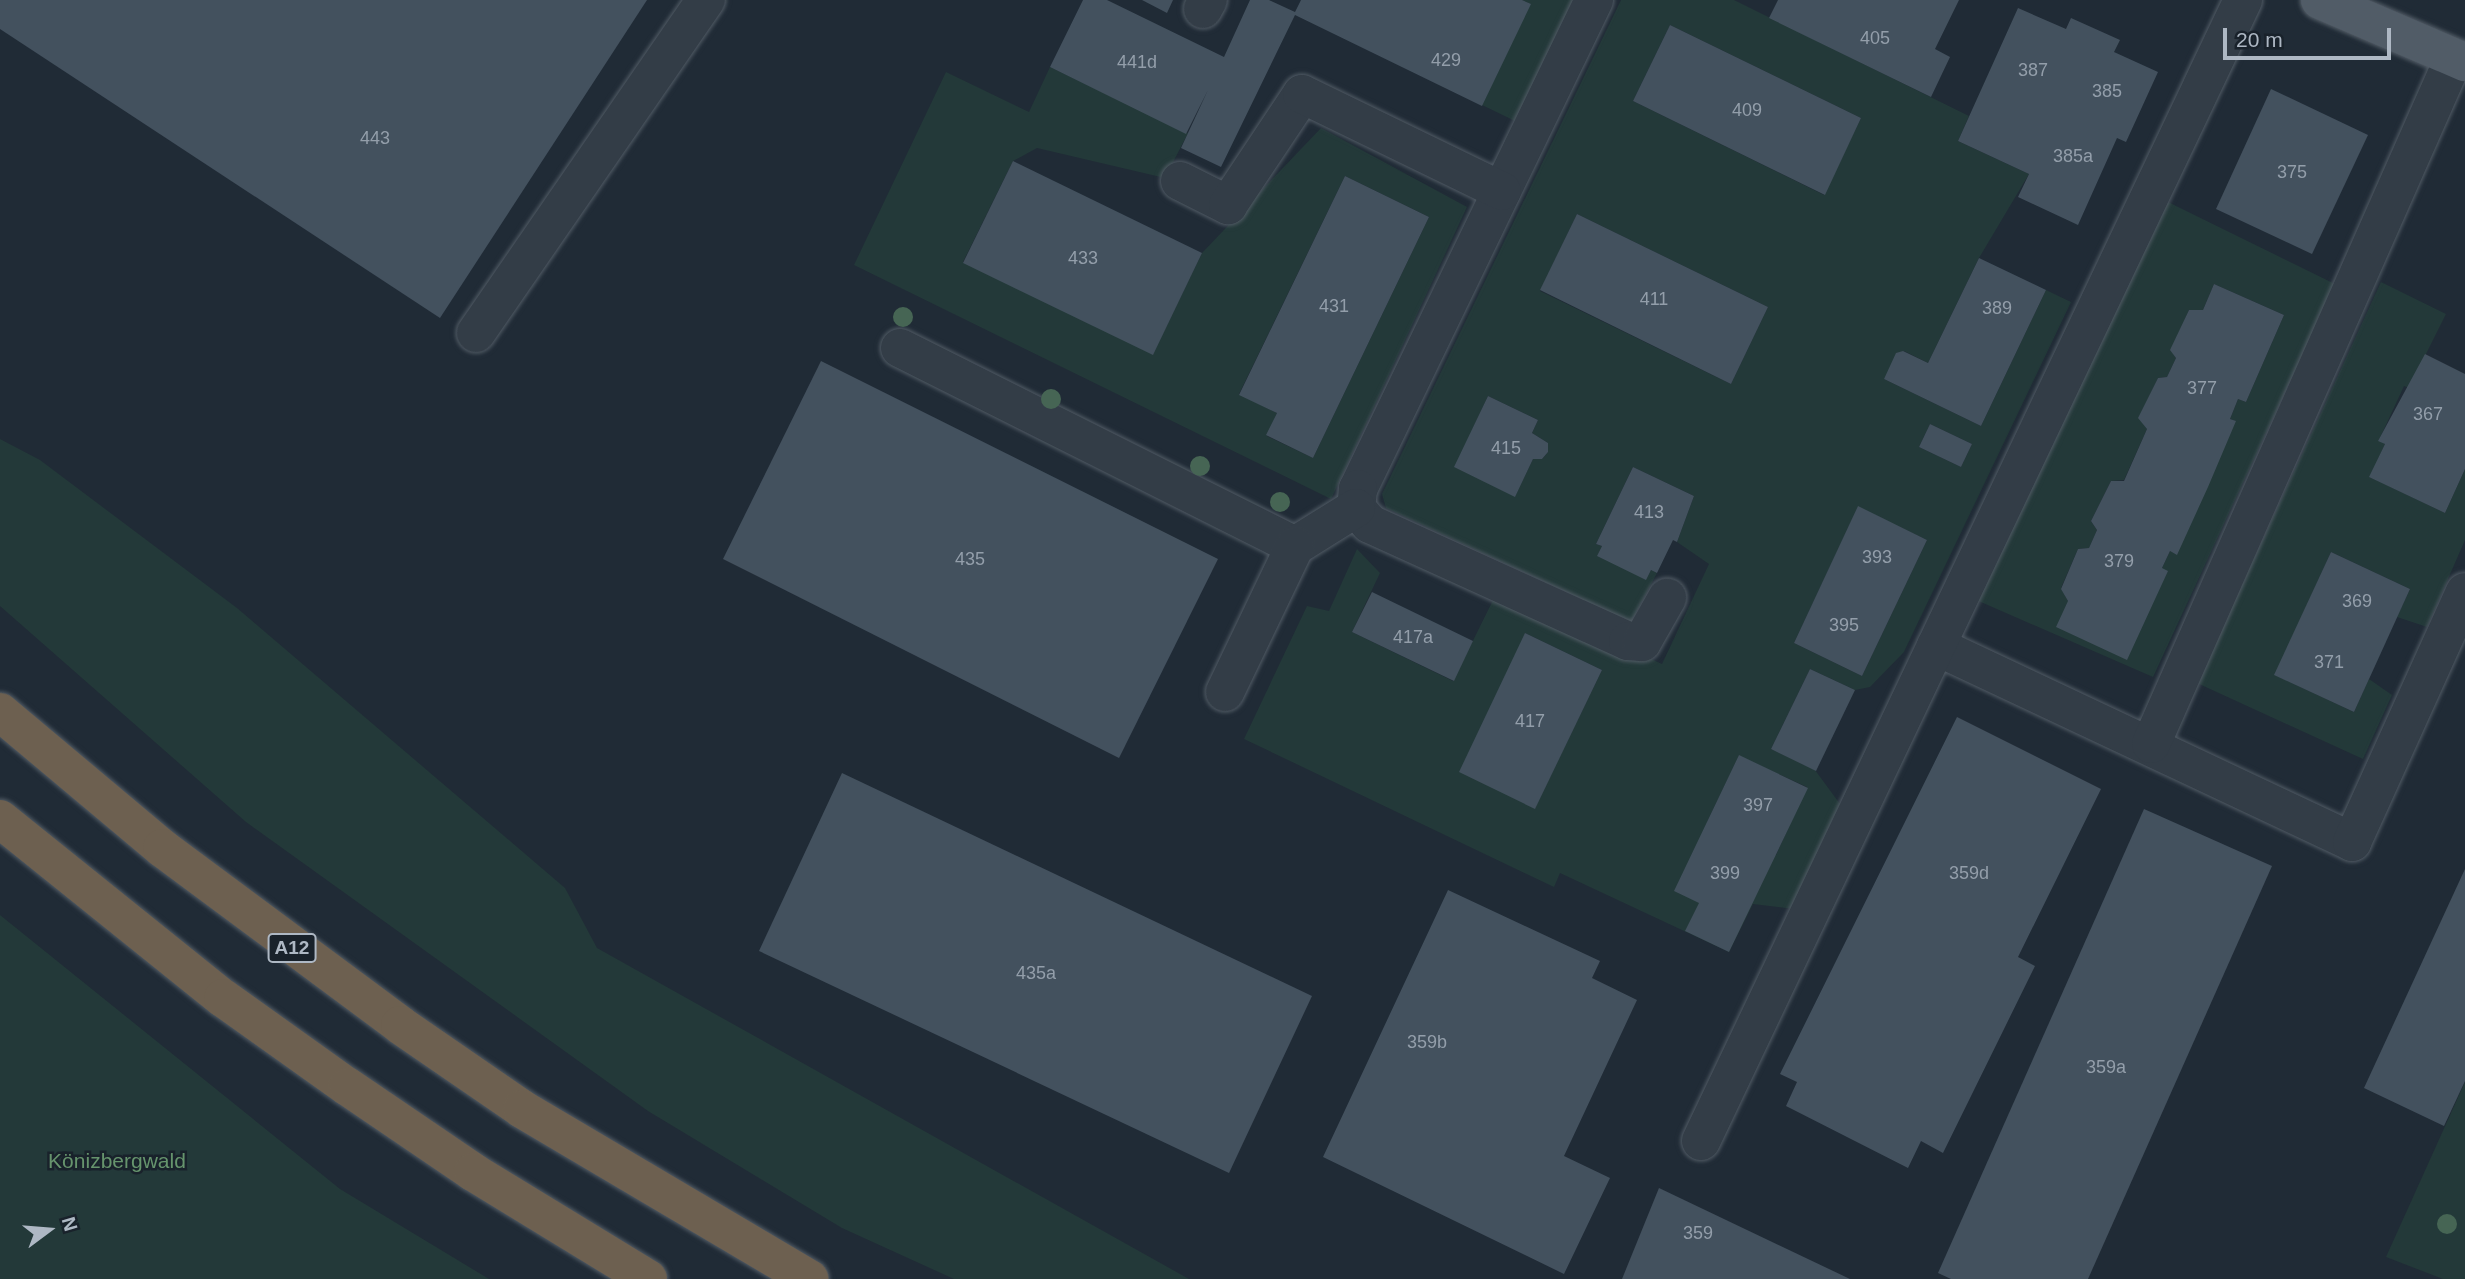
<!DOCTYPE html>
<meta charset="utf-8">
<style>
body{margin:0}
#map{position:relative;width:2465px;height:1279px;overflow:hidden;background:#202b36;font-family:Helvetica,sans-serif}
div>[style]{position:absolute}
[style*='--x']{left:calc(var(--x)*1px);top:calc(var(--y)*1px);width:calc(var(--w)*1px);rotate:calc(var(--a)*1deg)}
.green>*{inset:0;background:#233939}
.building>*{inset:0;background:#43515e}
.roads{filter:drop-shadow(0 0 2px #515b65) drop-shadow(0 0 2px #515b65)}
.minor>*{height:38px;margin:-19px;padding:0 19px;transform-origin:19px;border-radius:19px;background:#333d47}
.major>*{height:38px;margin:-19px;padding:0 19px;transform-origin:19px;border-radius:19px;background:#515c67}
.highway>*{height:38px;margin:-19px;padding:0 19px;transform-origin:19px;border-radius:19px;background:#6d6050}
.trees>*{width:20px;height:20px;margin:-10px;border-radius:50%;background:#466554}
span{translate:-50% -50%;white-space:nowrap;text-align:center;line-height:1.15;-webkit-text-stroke:5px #19222b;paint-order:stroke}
.number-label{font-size:18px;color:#939eaa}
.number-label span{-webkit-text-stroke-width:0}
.shield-label span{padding:2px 5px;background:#19222b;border:2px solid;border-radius:5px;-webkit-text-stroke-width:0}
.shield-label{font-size:19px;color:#aeb8c4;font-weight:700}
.park-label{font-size:21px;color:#66946d}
.north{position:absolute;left:14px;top:1195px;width:70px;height:70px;-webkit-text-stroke:5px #19222b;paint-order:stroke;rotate:74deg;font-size:19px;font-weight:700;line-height:28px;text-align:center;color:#aeb8c4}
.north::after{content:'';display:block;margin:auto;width:24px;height:32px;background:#aeb8c4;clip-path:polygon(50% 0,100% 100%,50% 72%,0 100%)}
.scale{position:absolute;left:2223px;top:28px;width:168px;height:32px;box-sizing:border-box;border:4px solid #aeb8c4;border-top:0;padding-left:9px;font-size:21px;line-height:24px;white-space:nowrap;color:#aeb8c4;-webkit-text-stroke:5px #19222b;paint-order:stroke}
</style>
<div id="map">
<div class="green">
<div style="clip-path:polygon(1522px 0,1574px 0,1515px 121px,1482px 105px,1530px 4px)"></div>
<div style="clip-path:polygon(evenodd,1621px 0,1734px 0,1969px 116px,1958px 141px,2029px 174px,1979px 258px,1928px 363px,1904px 351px,1884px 379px,1981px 426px,2046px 290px,2071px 302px,1904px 652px,1870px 687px,1855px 690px,1810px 669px,1771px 749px,1815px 770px,1843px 808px,1794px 909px,1753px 904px,1729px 952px,1560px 873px,1554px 887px,1244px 739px,1307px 606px,1329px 611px,1357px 549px,1380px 573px,1352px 632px,1453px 681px,1498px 590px,1662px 664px,1709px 564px,1677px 542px,1694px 496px,1633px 467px,1596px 544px,1602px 546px,1598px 555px,1646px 579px,1651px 570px,1657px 573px,1631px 622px,1386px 508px,1382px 494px,1621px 0,1670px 25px,1861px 118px,1824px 195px,1633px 101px,1670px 25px,1621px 0,1577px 214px,1768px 307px,1731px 384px,1540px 291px,1577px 214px,1621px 0,1488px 396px,1538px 420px,1532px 433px,1548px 443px,1548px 452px,1542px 459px,1533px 459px,1515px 496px,1455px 467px,1488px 396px,1621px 0,1930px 424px,1972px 444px,1961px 467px,1919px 447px,1930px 424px,1621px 0,1858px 507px,1927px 540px,1862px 676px,1794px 643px,1858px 507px,1621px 0,1525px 633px,1602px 670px,1535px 808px,1525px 633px,1621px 0,1739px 756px,1807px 787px,1776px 855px,1707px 822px,1739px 756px)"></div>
<div style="clip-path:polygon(evenodd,1050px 67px,1188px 133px,1165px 178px,1037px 148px,1013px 161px,963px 262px,1153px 354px,1202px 253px,1321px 128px,1467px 207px,1331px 499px,854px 265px,946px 72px,1029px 112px,1050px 67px,1345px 176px,1429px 217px,1313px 458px,1267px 436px,1277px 413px,1239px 394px,1345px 176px)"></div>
<div style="clip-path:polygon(evenodd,2168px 202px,2335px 284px,2153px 677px,1974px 599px,2168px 202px,2214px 284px,2284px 315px,2246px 402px,2238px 399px,2230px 419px,2235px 421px,2176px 554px,2170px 551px,2162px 568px,2068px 601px,2061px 588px,2078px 549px,2089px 548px,2097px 530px,2091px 521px,2111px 481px,2124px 480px,2147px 429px,2139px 418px,2158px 378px,2167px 377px,2176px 358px,2171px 350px,2189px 310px,2203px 310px,2214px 284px)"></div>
<div style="clip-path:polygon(2381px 282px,2446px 314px,2409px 388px,2404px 386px,2379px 440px,2385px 444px,2370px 477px,2445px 513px,2465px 469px,2465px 540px,2427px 627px,2397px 617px,2410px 589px,2331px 552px,2275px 675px,2354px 712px,2369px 679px,2392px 695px,2363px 759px,2197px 683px)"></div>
<div style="clip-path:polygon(0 439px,40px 460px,237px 608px,565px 888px,597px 948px,1189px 1279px,954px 1279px,842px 1228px,648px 1111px,246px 822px,0 606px)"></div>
<div style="clip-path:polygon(0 915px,340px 1189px,489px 1279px,0 1279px)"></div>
<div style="clip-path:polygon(2465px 1082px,2465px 1279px,2443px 1279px,2386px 1257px)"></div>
</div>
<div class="building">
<div style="clip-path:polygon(0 0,647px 0,440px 318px,0 29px)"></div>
<div style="clip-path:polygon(1083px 0,1107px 0,1224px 57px,1250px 0,1269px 0,1295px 12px,1301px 0,1522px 0,1531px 4px,1482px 106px,1295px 15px,1221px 167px,1181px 148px,1208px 90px,1186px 134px,1050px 67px)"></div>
<div style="clip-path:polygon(1142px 0,1173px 0,1167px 13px)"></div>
<div style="clip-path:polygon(1778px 0,1959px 0,1935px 49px,1950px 57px,1931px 97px,1769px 18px)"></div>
<div style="clip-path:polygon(2018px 8px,2066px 29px,2071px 18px,2120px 40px,2114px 52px,2158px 72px,2126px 142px,2117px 138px,2078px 225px,2018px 197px,2029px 174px,1958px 141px)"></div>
<div style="clip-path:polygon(1670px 25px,1861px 118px,1825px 195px,1633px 101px)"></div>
<div style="clip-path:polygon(2271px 89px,2368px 135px,2312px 254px,2216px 209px)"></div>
<div style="clip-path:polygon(1013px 161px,1202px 253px,1153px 355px,963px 263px)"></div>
<div style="clip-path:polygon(1345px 176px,1429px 217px,1313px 458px,1266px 435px,1277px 413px,1239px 395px)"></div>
<div style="clip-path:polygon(1577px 214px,1768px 307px,1731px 384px,1540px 290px)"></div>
<div style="clip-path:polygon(1979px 258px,2046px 290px,1981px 426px,1884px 379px,1896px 353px,1903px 351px,1928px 363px)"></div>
<div style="clip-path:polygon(2214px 284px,2284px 315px,2246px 402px,2238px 399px,2230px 419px,2236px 421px,2208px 487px,2177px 555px,2170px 551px,2162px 568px,2168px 571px,2127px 660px,2056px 627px,2068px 601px,2061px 589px,2078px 549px,2089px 548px,2097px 530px,2091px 521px,2111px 481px,2124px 481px,2147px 429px,2138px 418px,2158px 378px,2167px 377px,2176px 358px,2170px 350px,2189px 310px,2203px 310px)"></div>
<div style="clip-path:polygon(2425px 354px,2465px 374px,2465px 469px,2445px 513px,2369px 477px,2385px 444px,2378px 441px)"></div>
<div style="clip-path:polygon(821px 361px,1218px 559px,1119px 758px,723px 559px)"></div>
<div style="clip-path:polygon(1488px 396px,1538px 420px,1532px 433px,1548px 443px,1548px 452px,1542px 459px,1533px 459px,1515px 497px,1454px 467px)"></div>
<div style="clip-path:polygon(1930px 424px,1972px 444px,1961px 467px,1919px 447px)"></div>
<div style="clip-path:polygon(1633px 467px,1694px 496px,1677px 542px,1673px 540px,1657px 573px,1651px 570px,1646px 580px,1597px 556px,1602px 546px,1596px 544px)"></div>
<div style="clip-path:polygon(1858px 506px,1927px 540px,1862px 676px,1794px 643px)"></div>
<div style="clip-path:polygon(2331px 552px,2410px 589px,2354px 712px,2274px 675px)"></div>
<div style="clip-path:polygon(1372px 592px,1473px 641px,1454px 681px,1352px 632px)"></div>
<div style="clip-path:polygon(1525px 633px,1602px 670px,1535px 809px,1459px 772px)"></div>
<div style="clip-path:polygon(1810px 669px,1855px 690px,1816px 771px,1771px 749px)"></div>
<div style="clip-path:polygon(1957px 717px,2101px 789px,2018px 957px,2035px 966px,1943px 1153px,1921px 1141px,1908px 1168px,1786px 1106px,1797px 1082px,1780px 1074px)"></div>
<div style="clip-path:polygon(1739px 755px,1808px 788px,1729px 952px,1685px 931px,1699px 903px,1674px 891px)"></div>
<div style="clip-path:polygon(842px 773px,1312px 996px,1229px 1173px,759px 951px)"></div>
<div style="clip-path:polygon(2144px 809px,2272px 866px,2088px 1279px,1951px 1279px,1938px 1273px)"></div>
<div style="clip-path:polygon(2465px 869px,2465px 1081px,2444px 1126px,2364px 1088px)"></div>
<div style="clip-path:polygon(1448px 890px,1600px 961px,1592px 978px,1637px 1000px,1564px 1156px,1610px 1178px,1564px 1274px,1323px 1157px)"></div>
<div style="clip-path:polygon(1659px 1188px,1850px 1279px,1622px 1279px)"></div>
</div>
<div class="roads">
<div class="minor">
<div style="--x:1594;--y:0;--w:543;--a:115.76"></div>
<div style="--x:1358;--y:489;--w:19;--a:96"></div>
<div style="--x:1356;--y:508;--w:21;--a:49"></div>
<div style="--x:1370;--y:524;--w:283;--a:24.4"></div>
<div style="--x:1628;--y:641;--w:14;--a:4"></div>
<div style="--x:1642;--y:642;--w:51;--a:-60.4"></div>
<div style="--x:1203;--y:9;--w:10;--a:-61"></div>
<div style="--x:1180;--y:181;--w:54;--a:26.6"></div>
<div style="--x:1228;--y:205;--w:133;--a:-56.3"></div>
<div style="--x:1302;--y:94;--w:222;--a:25.9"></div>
<div style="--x:476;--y:333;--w:405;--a:-55.4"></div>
<div style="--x:900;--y:348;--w:442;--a:26.6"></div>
<div style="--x:1295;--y:546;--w:72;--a:-31.9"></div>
<div style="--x:1936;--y:646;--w:460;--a:25.2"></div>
<div style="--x:2352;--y:842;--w:274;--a:-65.7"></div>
<div style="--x:1225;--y:692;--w:162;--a:-64.4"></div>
<div style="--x:2151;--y:744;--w:750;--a:-66.17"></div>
<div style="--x:1701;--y:1141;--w:1263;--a:-64.59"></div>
</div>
<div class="major">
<div style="--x:2320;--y:0;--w:158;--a:23.2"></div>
</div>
<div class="highway">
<div style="--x:0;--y:712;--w:212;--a:40"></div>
<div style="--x:162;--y:848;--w:297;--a:36.6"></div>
<div style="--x:400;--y:1025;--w:148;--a:34.5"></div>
<div style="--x:522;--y:1109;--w:334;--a:30.6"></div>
<div style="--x:0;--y:819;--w:286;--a:38.8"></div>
<div style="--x:223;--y:998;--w:153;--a:35.5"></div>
<div style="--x:348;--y:1087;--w:151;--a:34.2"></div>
<div style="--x:473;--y:1172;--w:205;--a:31.4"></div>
</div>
</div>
<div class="trees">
<div style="left:903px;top:317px"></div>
<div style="left:1051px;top:399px"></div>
<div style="left:1200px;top:466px"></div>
<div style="left:1280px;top:502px"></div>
<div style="left:2447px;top:1224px"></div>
</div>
<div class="number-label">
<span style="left:1875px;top:38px">405</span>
<span style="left:1446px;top:60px">429</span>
<span style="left:1137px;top:62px">441d</span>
<span style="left:2033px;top:70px">387</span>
<span style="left:2107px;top:91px">385</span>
<span style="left:1747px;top:110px">409</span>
<span style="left:375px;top:138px">443</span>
<span style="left:2073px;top:156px">385a</span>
<span style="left:2292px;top:172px">375</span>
<span style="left:1083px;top:258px">433</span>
<span style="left:1654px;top:299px">411</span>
<span style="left:1334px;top:306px">431</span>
<span style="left:1997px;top:308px">389</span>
<span style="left:2202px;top:388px">377</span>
<span style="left:2428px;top:414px">367</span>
<span style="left:1506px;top:448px">415</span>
<span style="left:1649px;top:512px">413</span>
<span style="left:1877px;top:557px">393</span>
<span style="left:970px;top:559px">435</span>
<span style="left:2119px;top:561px">379</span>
<span style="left:2357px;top:601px">369</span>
<span style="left:1844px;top:625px">395</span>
<span style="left:1413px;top:637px">417a</span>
<span style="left:2329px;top:662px">371</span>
<span style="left:1530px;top:721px">417</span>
<span style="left:1758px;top:805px">397</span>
<span style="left:1725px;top:873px">399</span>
<span style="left:1969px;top:873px">359d</span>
<span style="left:1036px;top:973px">435a</span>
<span style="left:1427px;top:1042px">359b</span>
<span style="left:2106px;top:1067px">359a</span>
<span style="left:1698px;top:1233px">359</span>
</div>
<div class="shield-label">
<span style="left:292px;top:948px">A12</span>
</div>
<div class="park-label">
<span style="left:117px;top:1161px">Könizbergwald</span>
</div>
<div class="north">N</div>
<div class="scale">20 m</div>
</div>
